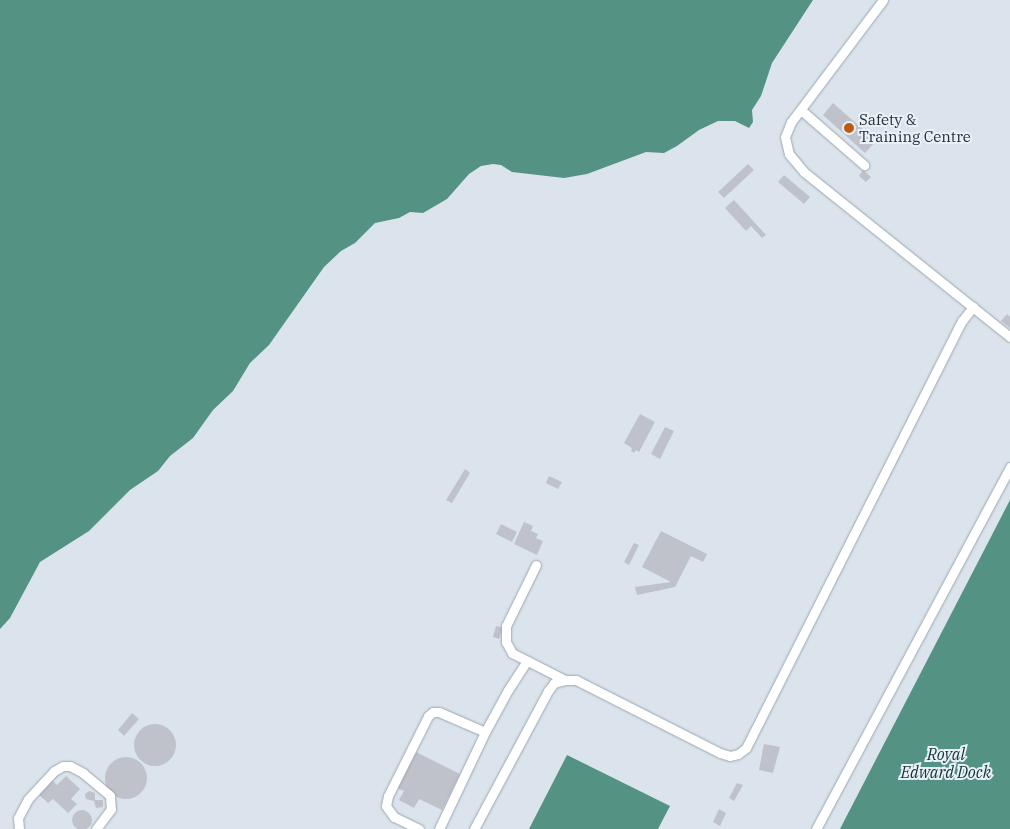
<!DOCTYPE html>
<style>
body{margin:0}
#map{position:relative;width:1010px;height:829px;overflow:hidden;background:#dbe4ec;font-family:"IBM Plex Serif",serif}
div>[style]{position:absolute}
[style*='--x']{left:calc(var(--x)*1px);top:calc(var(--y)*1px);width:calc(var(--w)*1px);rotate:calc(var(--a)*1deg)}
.water>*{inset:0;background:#549384}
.building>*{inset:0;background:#bfc1cb}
.round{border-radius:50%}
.roads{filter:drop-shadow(0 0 1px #9da6ad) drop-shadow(0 0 1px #9da6ad)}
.minor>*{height:9px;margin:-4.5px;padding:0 4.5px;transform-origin:4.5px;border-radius:4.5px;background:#fff}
.dots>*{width:14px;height:14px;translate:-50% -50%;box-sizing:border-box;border:2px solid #e8f1f9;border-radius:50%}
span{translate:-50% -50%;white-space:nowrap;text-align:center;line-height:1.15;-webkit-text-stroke:4px #e8f1f9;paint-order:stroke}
.poi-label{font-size:15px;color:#2a2e31}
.left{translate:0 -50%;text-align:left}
.water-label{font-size:16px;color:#15342d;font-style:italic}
</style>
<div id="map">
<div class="water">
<div style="clip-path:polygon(0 0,813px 0,772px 63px,761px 96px,752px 110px,753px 122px,749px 128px,735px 121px,718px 121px,699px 130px,677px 146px,664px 153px,646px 152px,587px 174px,564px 178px,512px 172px,501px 165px,493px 164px,481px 166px,469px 174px,447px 199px,423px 213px,410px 212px,399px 218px,375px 223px,355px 243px,341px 251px,324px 267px,269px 345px,250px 363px,233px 391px,213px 410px,193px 438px,170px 456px,158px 471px,130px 490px,89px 531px,40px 562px,10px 618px,0 629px)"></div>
<div style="clip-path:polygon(1010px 500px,1010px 829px,840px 829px)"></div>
<div style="clip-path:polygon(567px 755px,670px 806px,658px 829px,529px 829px)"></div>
</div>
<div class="building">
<div style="clip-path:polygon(833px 103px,876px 141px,865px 153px,823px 115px)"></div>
<div style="clip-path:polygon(748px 164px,754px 170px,724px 198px,718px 192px)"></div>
<div style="clip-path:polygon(863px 170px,871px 177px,866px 182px,859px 176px)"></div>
<div style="clip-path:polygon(784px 175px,810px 197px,804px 204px,778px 182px)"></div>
<div style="clip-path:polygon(734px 200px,766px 235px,762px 238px,751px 226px,746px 231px,725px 208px)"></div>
<div style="clip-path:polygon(1007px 314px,1010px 317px,1010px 328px,1001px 321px)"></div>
<div style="clip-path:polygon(640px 414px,655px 422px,639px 452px,636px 450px,634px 453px,631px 451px,632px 448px,624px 443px)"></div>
<div style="clip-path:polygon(665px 427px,674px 431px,660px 459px,651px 454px)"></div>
<div style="clip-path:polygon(465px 469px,470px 473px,452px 503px,446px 500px)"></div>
<div style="clip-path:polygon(549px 476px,562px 482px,558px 489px,546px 483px)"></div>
<div style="clip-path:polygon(524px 522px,533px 526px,531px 531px,538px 534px,536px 538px,543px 541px,537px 555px,514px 544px)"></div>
<div style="clip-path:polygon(501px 524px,517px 532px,512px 542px,496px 534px)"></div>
<div style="clip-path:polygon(661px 531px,707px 554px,703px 562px,691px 556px,675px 587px,637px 595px,635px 587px,671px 582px,642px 567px)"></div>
<div style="clip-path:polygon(634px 543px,639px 545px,629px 565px,624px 562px)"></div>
<div style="clip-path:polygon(496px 626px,503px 628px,499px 639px,493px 637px)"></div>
<div style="clip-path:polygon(132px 713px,139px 719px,124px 736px,118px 730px)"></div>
<div class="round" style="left:134px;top:724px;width:42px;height:42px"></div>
<div style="clip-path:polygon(764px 744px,780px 747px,773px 773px,759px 770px)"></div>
<div style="clip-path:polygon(416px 752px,460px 774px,442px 810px,419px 799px,414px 808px,399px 800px,404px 791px,397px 788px)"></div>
<div class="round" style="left:105px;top:757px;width:42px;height:42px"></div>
<div style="clip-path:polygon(66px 776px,80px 789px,71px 799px,77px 804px,68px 813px,53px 799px,48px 803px,37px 793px,51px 779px,57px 785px)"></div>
<div style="clip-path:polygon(737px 783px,743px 785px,734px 801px,729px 798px)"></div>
<div style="clip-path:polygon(89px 791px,95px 793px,95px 800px,103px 800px,103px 807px,96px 808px,94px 801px,86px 799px,85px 794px)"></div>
<div style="clip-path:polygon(719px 809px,726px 813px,720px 826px,713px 822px)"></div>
<div class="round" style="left:72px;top:810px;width:20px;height:20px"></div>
</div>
<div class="roads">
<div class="minor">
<div style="--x:883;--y:0;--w:153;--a:127"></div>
<div style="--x:791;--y:122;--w:16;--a:112"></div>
<div style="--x:785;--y:137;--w:17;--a:77"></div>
<div style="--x:789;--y:154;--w:23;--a:50"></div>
<div style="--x:804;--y:172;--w:264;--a:38.7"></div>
<div style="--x:801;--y:110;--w:84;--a:41.1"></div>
<div style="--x:536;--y:565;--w:68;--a:116.2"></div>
<div style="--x:506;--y:626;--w:16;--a:90"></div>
<div style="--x:506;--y:642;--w:13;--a:61"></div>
<div style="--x:512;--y:653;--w:59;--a:27"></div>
<div style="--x:19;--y:829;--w:11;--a:-95"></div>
<div style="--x:18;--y:818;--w:21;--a:-62"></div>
<div style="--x:28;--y:799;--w:38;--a:-47"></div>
<div style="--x:54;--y:771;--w:10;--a:-29"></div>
<div style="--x:63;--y:766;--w:7;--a:0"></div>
<div style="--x:70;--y:766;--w:15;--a:28"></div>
<div style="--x:83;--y:773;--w:35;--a:40"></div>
<div style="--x:110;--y:796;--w:13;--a:86"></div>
<div style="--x:111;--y:809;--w:25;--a:127"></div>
<div style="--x:419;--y:829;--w:28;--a:-154"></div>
<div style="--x:394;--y:817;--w:14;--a:-126"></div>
<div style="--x:386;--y:806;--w:10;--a:-79"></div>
<div style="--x:388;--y:796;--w:89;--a:-63.4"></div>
<div style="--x:428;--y:716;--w:6;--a:-39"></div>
<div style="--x:433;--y:712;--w:6;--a:0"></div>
<div style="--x:439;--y:712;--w:50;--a:23.5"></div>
<div style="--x:439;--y:829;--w:107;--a:-64.6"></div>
<div style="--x:485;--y:732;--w:48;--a:-61.3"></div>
<div style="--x:508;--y:690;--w:35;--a:-57"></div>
<div style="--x:474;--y:829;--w:157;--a:-61.8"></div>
<div style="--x:548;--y:691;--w:10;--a:-53"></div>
<div style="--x:554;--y:683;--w:11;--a:-15"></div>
<div style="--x:565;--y:680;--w:11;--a:0"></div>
<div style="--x:576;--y:680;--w:161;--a:26.9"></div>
<div style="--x:720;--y:753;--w:10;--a:17"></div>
<div style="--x:730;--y:756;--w:8;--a:-14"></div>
<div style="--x:738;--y:754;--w:10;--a:-37"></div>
<div style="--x:746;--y:748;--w:479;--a:-63.2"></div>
<div style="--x:962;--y:321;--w:18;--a:-52"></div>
<div style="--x:816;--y:829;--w:411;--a:-61.8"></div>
</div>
</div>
<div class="dots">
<div style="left:849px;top:128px;background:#bb5c13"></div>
</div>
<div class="poi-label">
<span class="left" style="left:859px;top:128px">Safety &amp;<br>Training Centre</span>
</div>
<div class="water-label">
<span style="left:946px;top:763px">Royal<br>Edward Dock</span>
</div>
</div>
